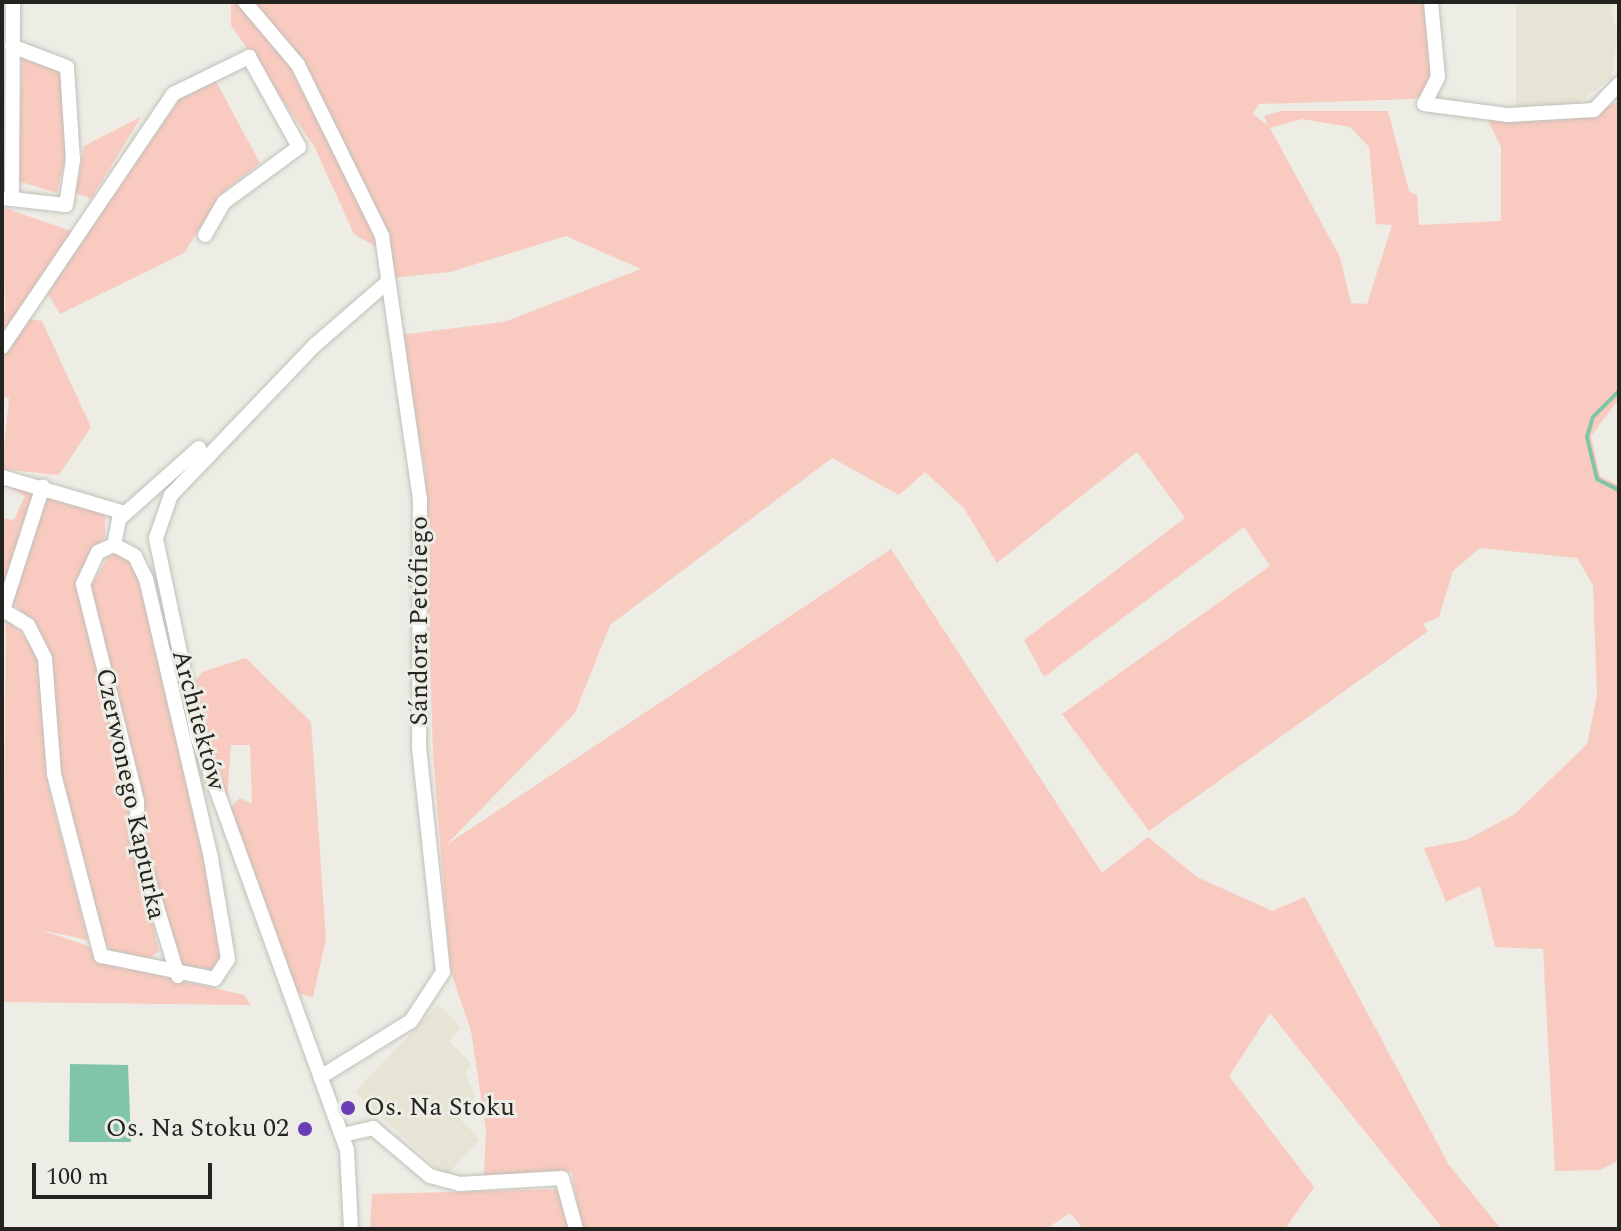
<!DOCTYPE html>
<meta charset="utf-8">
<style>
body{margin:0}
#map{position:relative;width:1621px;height:1231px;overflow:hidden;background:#edece5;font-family:Spectral,serif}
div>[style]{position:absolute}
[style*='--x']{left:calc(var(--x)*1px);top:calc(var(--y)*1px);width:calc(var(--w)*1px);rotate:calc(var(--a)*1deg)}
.built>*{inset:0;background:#e6e4d5}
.green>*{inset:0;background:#f9cabf}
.water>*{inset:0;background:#80c5a7}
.stream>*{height:4px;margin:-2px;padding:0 2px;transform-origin:2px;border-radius:2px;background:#80c5a7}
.roads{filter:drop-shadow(0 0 2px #c1c0ba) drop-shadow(0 0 2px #c1c0ba)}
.street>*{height:14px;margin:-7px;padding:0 7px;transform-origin:7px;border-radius:7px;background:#fff}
.dots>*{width:22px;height:22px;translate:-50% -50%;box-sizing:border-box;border:4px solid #edece5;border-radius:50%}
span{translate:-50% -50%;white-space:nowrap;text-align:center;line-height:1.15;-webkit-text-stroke:6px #edece5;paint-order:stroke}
.street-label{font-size:26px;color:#232320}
.poi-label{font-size:26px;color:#232320}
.left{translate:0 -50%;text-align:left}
.right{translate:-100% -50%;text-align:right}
.frame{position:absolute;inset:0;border:4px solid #232320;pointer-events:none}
.scale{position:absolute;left:32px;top:1163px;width:180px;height:36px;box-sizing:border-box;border:4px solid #232320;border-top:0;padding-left:10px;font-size:24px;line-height:28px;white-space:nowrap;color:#232320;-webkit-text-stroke:6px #edece5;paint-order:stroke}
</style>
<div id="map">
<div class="built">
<div style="clip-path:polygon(1516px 2px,1619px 2px,1611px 8px,1618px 34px,1611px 78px,1576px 105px,1516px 111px)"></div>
<div style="clip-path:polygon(438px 1005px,461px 1027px,449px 1041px,472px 1064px,465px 1072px,475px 1097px,457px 1116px,480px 1139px,446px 1176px,355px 1092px)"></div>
</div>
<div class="green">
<div style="clip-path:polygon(evenodd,231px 2px,1428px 2px,1431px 88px,1414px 99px,1259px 104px,1253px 114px,1268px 126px,1264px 116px,1281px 111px,1388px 111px,1409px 191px,1417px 195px,1419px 225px,1501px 221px,1501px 147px,1487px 118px,1594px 114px,1619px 101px,1619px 399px,1591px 436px,1600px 476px,1619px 486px,1619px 1160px,1600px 1170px,1555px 1171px,1543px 949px,1495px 947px,1480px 886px,1446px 902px,1424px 848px,1466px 840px,1515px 814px,1587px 744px,1597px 696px,1593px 585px,1577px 558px,1480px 548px,1453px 571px,1439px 617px,1423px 624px,1428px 631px,1149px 831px,1062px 714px,1270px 566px,1244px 527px,1044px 677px,1024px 640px,1185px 518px,1137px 452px,997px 563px,964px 508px,925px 472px,899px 495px,832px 458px,610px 625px,575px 713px,446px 845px,891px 549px,1102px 873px,1148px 837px,1197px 877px,1272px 911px,1305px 897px,1449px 1165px,1501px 1229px,1443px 1229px,1270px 1013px,1229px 1076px,1314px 1187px,1285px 1229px,1083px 1229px,1070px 1213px,1046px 1229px,581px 1229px,572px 1172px,484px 1177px,486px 1130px,471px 1031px,450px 969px,433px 752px,425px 470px,400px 335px,504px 322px,641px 269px,566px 236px,450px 272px,390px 278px,385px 252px,354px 234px,314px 146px,231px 25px,231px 2px,1302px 119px,1350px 127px,1369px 147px,1376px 224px,1392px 225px,1367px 304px,1351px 303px,1340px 257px,1270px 128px,1302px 119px)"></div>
<div style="clip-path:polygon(22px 57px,62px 68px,69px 140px,57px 193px,18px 181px)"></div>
<div style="clip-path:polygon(213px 76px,260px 163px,222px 193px,184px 253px,60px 314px,47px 292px,183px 94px)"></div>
<div style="clip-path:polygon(141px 117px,91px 199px,76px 193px,84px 146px)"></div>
<div style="clip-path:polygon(2px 207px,74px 232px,2px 334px,5px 306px)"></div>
<div style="clip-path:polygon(29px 319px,42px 321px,91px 427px,59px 475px,2px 469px,9px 398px,2px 396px,2px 358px)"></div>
<div style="clip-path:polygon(2px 484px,35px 493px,2px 590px,2px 518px,14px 520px,25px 496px)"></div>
<div style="clip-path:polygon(49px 495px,105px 512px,105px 536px,78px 581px,133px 807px,132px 838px,159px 951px,150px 958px,112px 951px,104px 941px,58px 764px,49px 661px,31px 620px,11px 601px)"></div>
<div style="clip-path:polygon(112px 550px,134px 563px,196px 808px,224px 954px,213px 973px,179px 965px,143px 839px,90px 588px)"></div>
<div style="clip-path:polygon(6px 618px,33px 645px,42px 676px,48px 785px,88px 940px,41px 930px,94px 948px,98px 961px,244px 995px,251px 1005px,2px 1002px)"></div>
<div style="clip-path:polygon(246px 658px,311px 722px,326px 939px,313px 997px,297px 993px,230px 808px,240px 798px,252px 804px,250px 745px,231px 745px,227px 799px,198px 707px,195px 682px,202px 672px)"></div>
<div style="clip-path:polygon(563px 1189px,570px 1229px,370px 1229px,372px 1194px)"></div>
</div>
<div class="water">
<div style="clip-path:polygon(70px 1064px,128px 1065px,131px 1142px,69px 1142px)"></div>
</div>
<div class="stream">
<div style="--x:1619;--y:339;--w:3;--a:90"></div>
<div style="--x:1619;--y:391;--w:37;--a:135"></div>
<div style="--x:1593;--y:417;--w:21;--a:107"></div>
<div style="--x:1587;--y:437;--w:43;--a:76.6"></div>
<div style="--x:1597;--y:479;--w:25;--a:27"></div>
</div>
<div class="roads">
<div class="street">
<div style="--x:245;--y:2;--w:82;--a:49.9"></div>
<div style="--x:298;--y:65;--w:191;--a:63.8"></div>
<div style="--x:382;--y:236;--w:266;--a:81.8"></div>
<div style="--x:420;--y:499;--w:248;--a:90.2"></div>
<div style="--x:419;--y:747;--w:226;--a:83.9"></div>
<div style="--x:443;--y:972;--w:59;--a:123.1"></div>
<div style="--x:411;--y:1021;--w:105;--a:148.3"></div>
<div style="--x:1431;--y:2;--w:75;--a:84.7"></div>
<div style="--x:1438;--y:77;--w:30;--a:117"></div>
<div style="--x:1424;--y:104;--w:85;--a:7.5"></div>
<div style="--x:1508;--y:115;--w:86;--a:-3.3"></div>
<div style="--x:1594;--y:110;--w:36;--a:-46"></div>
<div style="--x:2;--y:198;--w:10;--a:6"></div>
<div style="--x:12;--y:199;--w:197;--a:-89.7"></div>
<div style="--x:12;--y:199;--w:54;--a:6.3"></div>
<div style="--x:66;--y:205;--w:46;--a:-81.2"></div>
<div style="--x:73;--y:160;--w:93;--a:-93.7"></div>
<div style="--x:67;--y:67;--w:59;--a:-159.1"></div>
<div style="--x:2;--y:347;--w:305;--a:-55.9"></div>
<div style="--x:173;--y:94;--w:85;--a:-26"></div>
<div style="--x:249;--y:57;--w:103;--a:60.9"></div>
<div style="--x:299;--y:147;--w:93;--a:143.7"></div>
<div style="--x:224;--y:202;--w:38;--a:120"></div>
<div style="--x:2;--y:477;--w:128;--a:16.3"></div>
<div style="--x:3;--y:610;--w:29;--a:31"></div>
<div style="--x:28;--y:625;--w:38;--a:63"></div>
<div style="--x:45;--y:659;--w:115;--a:85.5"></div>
<div style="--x:54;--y:774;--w:188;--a:75.5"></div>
<div style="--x:101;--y:956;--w:116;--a:11.4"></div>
<div style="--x:215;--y:979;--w:24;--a:-57"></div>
<div style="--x:228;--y:959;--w:102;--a:-99.6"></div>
<div style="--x:211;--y:858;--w:286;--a:-103.1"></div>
<div style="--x:146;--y:579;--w:25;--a:-116"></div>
<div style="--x:135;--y:556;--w:24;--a:-152"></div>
<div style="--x:2;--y:613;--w:133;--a:-72.1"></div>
<div style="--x:178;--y:976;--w:137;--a:-107"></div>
<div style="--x:138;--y:845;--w:44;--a:-91.3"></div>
<div style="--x:137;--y:801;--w:224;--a:-104"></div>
<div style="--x:83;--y:584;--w:35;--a:-65"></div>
<div style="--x:98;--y:552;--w:17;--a:-24"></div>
<div style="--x:114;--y:545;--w:26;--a:-79"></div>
<div style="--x:119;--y:519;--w:107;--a:-41.6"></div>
<div style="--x:343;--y:1135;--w:31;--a:-13"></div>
<div style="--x:373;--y:1128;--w:75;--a:40.1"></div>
<div style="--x:430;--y:1176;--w:30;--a:15"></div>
<div style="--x:459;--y:1184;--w:103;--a:-3.3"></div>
<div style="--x:562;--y:1178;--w:53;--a:74.6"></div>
<div style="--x:351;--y:1229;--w:79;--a:-92.9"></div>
<div style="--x:347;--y:1150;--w:438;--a:-109.9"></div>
<div style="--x:198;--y:738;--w:204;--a:-101.9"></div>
<div style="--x:156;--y:538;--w:46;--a:-70.8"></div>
<div style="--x:171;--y:495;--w:208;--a:-46.2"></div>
<div style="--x:315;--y:345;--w:91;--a:-41"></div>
</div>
</div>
<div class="dots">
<div style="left:348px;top:1108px;background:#693db5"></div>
<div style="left:305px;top:1129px;background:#693db5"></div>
</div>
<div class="street-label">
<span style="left:420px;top:621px;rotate:-90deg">Sándora Petőfiego</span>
<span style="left:198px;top:720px;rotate:75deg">Architektów</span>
<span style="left:130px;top:794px;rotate:78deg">Czerwonego Kapturka</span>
</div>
<div class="poi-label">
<span class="left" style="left:364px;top:1108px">Os. Na Stoku</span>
<span class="right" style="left:289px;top:1129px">Os. Na Stoku 02</span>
</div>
<div class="frame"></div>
<div class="scale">100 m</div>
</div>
